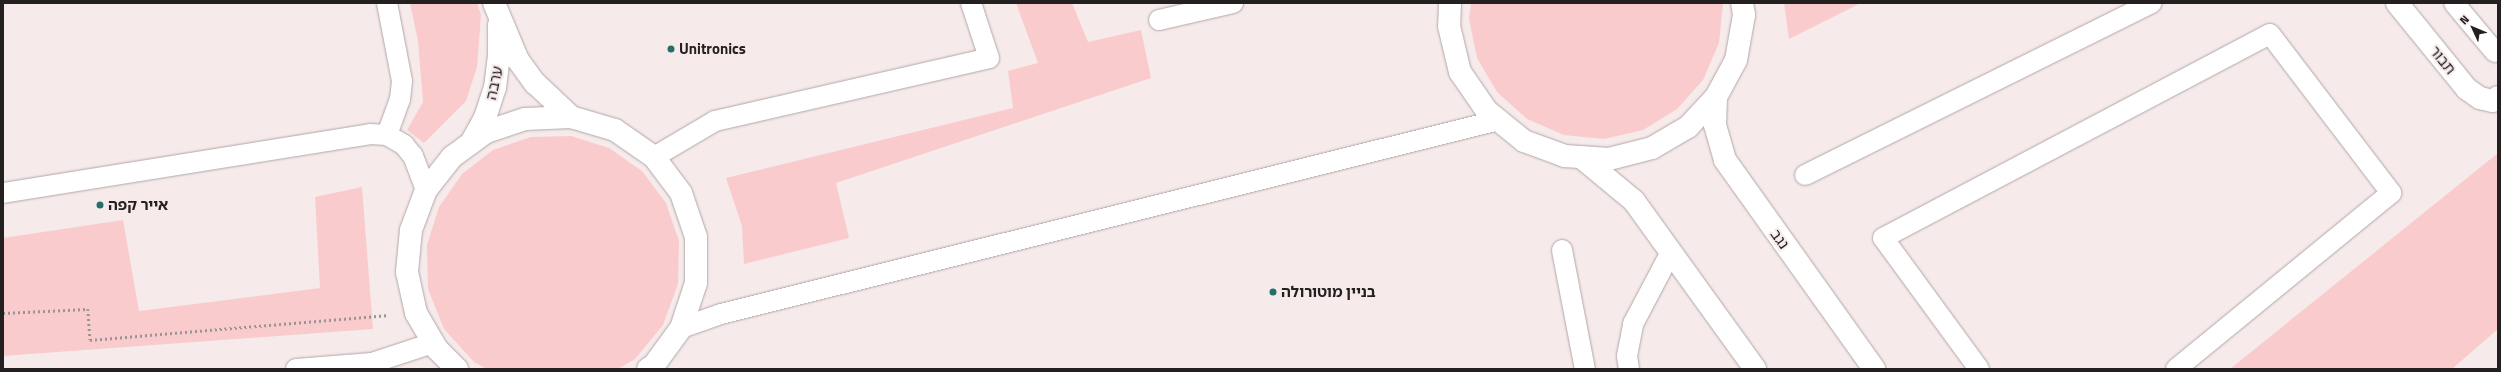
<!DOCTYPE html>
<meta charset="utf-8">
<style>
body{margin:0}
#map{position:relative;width:2501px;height:372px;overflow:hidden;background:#f6eaeb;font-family:"Titillium Web","Noto Sans Hebrew",sans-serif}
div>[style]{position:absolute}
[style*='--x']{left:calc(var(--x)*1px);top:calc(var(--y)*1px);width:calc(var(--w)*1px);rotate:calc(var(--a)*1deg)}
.green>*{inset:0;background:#facbcd}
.path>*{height:2.5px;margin-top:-1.25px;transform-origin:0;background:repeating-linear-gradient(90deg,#9c9494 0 2px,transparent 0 5px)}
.roads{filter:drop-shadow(0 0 1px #b1a7a7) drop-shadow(0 0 1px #b1a7a7)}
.lane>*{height:20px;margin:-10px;padding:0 10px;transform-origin:10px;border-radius:10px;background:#fff}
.street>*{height:22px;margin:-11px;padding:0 11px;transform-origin:11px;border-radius:11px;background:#fff}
.dots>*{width:11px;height:11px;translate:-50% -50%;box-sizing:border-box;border:2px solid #f6eaeb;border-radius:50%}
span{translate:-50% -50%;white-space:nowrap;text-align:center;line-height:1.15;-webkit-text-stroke:4px #f6eaeb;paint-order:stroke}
.poi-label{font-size:15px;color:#242020;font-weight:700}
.left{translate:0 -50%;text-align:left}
.street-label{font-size:15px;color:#242020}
.frame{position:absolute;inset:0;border:4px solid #242020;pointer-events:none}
.north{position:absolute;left:2453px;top:8px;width:40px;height:40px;-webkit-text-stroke:3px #f6eaeb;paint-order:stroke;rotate:314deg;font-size:11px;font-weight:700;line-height:16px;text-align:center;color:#242020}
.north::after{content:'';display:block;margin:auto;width:14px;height:18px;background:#242020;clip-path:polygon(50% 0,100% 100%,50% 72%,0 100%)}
</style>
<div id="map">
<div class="green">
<div style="clip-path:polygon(410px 3px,477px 3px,481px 15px,477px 67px,466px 101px,424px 143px,407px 130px,423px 102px,418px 41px)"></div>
<div style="clip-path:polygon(1016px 3px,1072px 3px,1088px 42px,1141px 30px,1151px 78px,836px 183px,849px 238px,744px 264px,742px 226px,726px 178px,1013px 108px,1008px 71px,1038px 63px)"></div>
<div style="clip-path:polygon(1471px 3px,1723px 3px,1723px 4px,1719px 43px,1703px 80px,1677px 109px,1643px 130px,1604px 139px,1564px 135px,1527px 119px,1497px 92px,1477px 58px,1469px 19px)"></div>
<div style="clip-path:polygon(1784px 3px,1861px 3px,1789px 39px)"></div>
<div style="clip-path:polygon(571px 136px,609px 148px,642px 171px,666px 203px,679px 241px,678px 284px,663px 325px,635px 359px,618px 369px,487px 369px,474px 362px,444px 329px,428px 289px,427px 245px,439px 207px,462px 174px,493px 150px,531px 137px)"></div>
<div style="clip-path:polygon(2498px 153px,2498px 329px,2452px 369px,2230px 369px)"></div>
<div style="clip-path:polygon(362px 187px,373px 329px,3px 356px,3px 238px,123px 220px,139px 311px,320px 288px,315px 197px)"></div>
</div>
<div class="path">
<div style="--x:3;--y:313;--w:85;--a:-2.7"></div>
<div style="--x:88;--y:309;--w:31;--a:86"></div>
<div style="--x:90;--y:340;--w:297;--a:-4.8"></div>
</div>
<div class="roads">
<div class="lane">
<div style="--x:387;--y:3;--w:79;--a:79.1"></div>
<div style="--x:402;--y:81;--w:18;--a:96"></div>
<div style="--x:400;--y:99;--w:38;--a:110"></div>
<div style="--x:2454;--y:3;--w:64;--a:50.1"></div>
<div style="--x:1159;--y:20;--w:76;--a:-12.9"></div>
<div style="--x:654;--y:157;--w:71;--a:-30.5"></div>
<div style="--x:715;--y:121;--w:281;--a:-12.9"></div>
<div style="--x:989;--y:58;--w:58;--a:-108.1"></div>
<div style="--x:1805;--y:175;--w:387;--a:-26.4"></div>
<div style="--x:3;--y:193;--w:372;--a:-9.1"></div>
<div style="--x:370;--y:134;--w:17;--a:3"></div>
<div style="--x:387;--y:135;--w:20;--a:30"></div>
<div style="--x:404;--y:145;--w:14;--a:51"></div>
<div style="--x:413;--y:156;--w:36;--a:69"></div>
<div style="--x:1562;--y:250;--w:121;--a:79.1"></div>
<div style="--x:681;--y:328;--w:42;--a:-19.3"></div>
<div style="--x:721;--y:314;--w:802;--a:-14"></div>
<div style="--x:296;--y:369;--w:76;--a:-4.5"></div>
<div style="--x:372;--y:363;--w:64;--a:-18.2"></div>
<div style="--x:1629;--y:369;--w:13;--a:-99"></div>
<div style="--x:1627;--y:356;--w:33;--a:-79"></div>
<div style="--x:1633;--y:324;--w:81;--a:-62.2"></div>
<div style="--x:1979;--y:369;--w:162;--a:-126.2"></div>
<div style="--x:1883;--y:238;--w:437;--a:-27.8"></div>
<div style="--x:2270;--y:34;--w:200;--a:52.7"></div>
<div style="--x:2391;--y:193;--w:278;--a:140.7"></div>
</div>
<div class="street">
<div style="--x:494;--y:3;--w:62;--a:67.2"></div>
<div style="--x:518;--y:60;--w:29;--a:54"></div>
<div style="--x:535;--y:83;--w:50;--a:43.4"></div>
<div style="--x:1450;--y:3;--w:23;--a:92"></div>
<div style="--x:1449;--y:26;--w:47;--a:76.6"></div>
<div style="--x:1460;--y:72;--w:47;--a:55.3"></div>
<div style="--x:1487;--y:111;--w:48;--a:39"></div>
<div style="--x:1524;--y:141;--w:44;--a:20.1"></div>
<div style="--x:1565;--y:156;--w:44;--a:3.9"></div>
<div style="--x:1609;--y:159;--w:44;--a:-14.3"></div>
<div style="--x:1652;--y:148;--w:42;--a:-30.3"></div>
<div style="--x:1688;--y:127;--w:41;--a:-47"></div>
<div style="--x:1716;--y:97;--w:42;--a:-61.6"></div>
<div style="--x:1736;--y:60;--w:46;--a:-79.9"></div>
<div style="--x:1744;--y:15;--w:12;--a:-99"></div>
<div style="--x:2397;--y:3;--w:111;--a:50.9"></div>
<div style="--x:2467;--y:89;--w:16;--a:35"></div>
<div style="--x:2480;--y:98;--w:13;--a:13"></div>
<div style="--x:2493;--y:101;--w:6;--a:-39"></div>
<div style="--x:1716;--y:97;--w:28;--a:92"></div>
<div style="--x:1715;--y:125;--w:36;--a:74"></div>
<div style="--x:1725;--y:160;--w:257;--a:54.5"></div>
<div style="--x:471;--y:143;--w:29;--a:-61"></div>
<div style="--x:485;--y:118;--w:32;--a:-72"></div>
<div style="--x:495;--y:88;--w:34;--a:-83"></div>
<div style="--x:499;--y:54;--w:29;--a:-90"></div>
<div style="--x:1581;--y:157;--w:69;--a:39.7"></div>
<div style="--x:1634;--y:201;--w:207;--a:54.2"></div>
<div style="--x:457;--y:369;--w:28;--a:-135"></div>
<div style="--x:437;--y:349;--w:42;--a:-120.3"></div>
<div style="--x:416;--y:313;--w:42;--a:-102.4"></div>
<div style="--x:407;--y:272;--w:42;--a:-84.6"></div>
<div style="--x:411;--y:230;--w:43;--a:-69.4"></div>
<div style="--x:426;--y:190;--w:42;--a:-51.8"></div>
<div style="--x:452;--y:157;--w:42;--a:-36.3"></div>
<div style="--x:486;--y:132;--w:41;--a:-18.4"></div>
<div style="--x:525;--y:119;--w:46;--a:-2.5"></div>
<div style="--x:571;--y:117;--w:46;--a:16.5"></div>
<div style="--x:615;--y:130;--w:47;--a:34.7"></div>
<div style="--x:654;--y:157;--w:45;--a:53.1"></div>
<div style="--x:681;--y:193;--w:46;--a:71.2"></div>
<div style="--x:696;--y:237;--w:46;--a:90"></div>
<div style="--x:696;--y:283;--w:47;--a:108.4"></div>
<div style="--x:681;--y:328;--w:46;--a:126.1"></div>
<div style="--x:654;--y:365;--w:7;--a:146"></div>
</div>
</div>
<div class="dots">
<div style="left:671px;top:49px;background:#256f69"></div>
<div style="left:100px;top:205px;background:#256f69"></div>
<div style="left:1273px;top:292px;background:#256f69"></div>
</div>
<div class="poi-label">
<span class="left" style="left:679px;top:49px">Unitronics</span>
<span class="left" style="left:108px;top:205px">אייר קפה</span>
<span class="left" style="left:1281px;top:292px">בניין מוטורולה</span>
</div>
<div class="street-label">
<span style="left:2443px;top:60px;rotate:51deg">תבור</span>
<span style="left:494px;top:83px;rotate:-78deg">ערבה</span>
<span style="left:1780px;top:239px;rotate:54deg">נגב</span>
</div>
<div class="frame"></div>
<div class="north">N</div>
</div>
